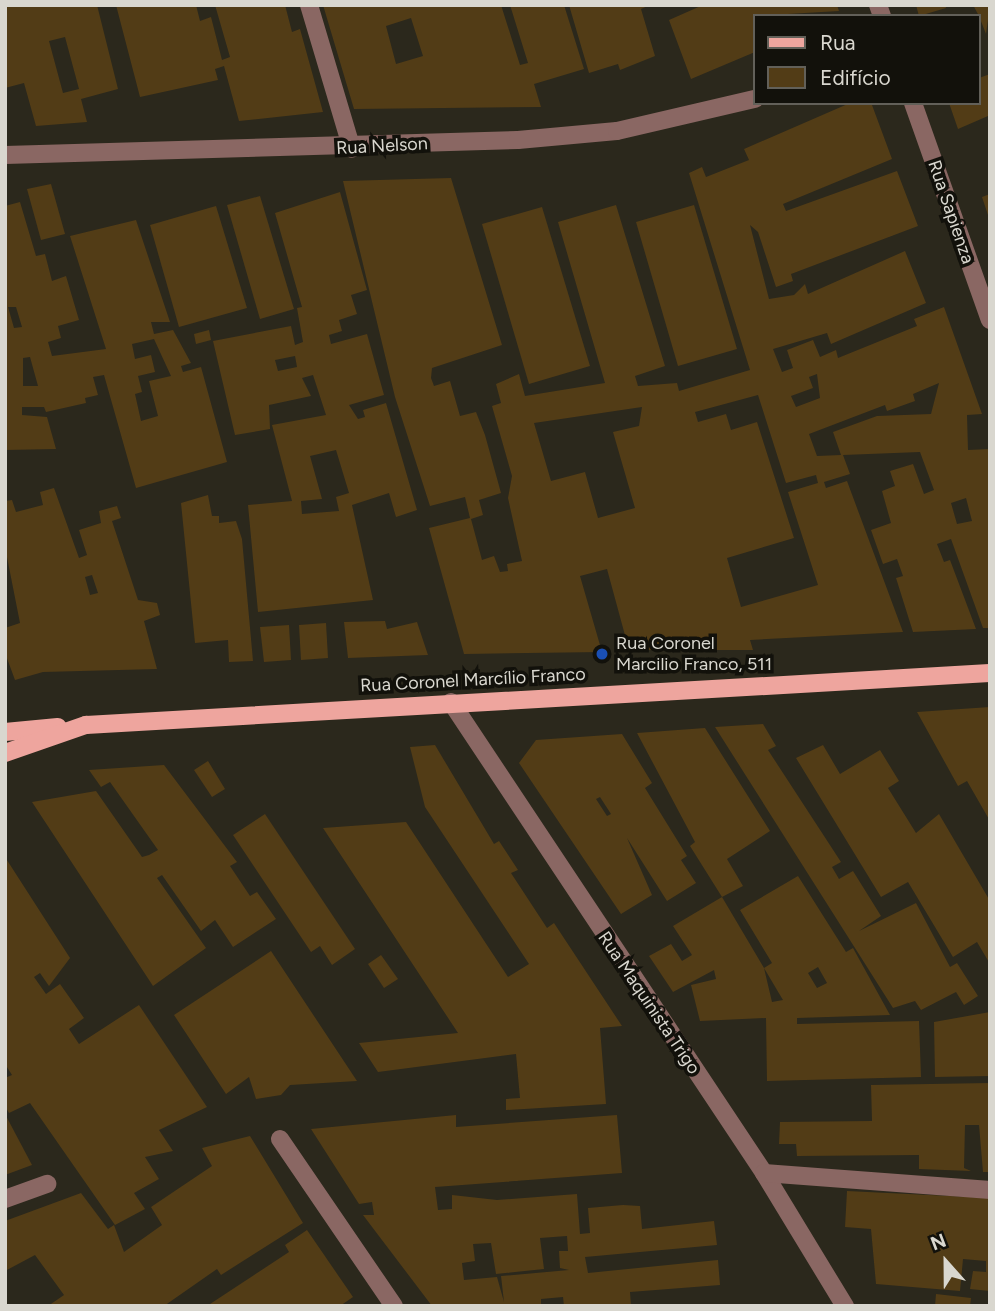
<!DOCTYPE html>
<meta charset="utf-8">
<style>
body{margin:0}
#map{position:relative;width:995px;height:1311px;overflow:hidden;background:#2b281c;font-family:Figtree,sans-serif}
div>[style]{position:absolute}
[style*='--x']{left:calc(var(--x)*1px);top:calc(var(--y)*1px);width:calc(var(--w)*1px);rotate:calc(var(--a)*1deg)}
.building>*{inset:0;background:#523c16}
.minor>*{height:18px;margin:-9px;padding:0 9px;transform-origin:9px;border-radius:9px;background:#8a6763}
.major>*{height:18px;margin:-9px;padding:0 9px;transform-origin:9px;border-radius:9px;background:#eea59e}
.dots>*{width:19px;height:19px;translate:-50% -50%;box-sizing:border-box;border:4px solid #12110b;border-radius:50%}
span{translate:-50% -50%;white-space:nowrap;text-align:center;line-height:1.15;-webkit-text-stroke:7px #12110b;paint-order:stroke}
.street-label{font-size:18px;color:#d9d7cf}
.poi-label{font-size:18px;color:#d9d7cf}
.left{translate:0 -50%;text-align:left}
.frame{position:absolute;inset:0;border:7px solid #d9d7cf;pointer-events:none}
.legend{position:absolute;left:753px;top:14px;width:228px;height:91px;box-sizing:border-box;background:#12110b;border:2px solid #626059;margin:0;padding:9px 12px;list-style:none;font-size:21px;color:#d9d7cf}
.legend li{display:flex;align-items:center;gap:14px;height:35px}
.legend b{width:35px;border:2px solid #626059}
.north{position:absolute;left:911px;top:1227px;width:70px;height:70px;-webkit-text-stroke:5px #12110b;paint-order:stroke;rotate:339deg;font-size:19px;font-weight:700;line-height:28px;text-align:center;color:#d9d7cf}
.north::after{content:'';display:block;margin:auto;width:24px;height:32px;background:#d9d7cf;clip-path:polygon(50% 0,100% 100%,50% 72%,0 100%)}
</style>
<div id="map">
<div class="building">
<div style="clip-path:polygon(evenodd,5px 5px,97px 5px,118px 89px,81px 99px,87px 122px,36px 126px,24px 83px,5px 88px,5px 5px,65px 37px,79px 89px,63px 93px,49px 41px,65px 37px)"></div>
<div style="clip-path:polygon(116px 5px,196px 5px,200px 21px,211px 17px,222px 60px,230px 57px,215px 5px,285px 5px,292px 32px,300px 29px,323px 112px,239px 121px,224px 66px,215px 69px,218px 80px,140px 97px)"></div>
<div style="clip-path:polygon(evenodd,323px 5px,501px 5px,520px 65px,528px 63px,510px 5px,564px 5px,584px 69px,534px 84px,541px 107px,354px 109px,323px 5px,411px 18px,423px 56px,396px 64px,386px 26px,411px 18px)"></div>
<div style="clip-path:polygon(569px 5px,650px 5px,641px 9px,655px 56px,620px 70px,618px 64px,589px 73px)"></div>
<div style="clip-path:polygon(703px 5px,837px 5px,839px 11px,755px 16px,755px 52px,691px 79px,669px 20px)"></div>
<div style="clip-path:polygon(916px 5px,945px 5px,946px 8px,919px 16px)"></div>
<div style="clip-path:polygon(973px 5px,990px 5px,986px 34px,979px 16px)"></div>
<div style="clip-path:polygon(990px 74px,990px 121px,988px 116px,958px 129px,949px 103px,979px 103px,979px 78px)"></div>
<div style="clip-path:polygon(evenodd,850px 103px,872px 105px,892px 159px,783px 204px,786px 211px,897px 171px,918px 226px,791px 274px,793px 281px,776px 287px,758px 232px,750px 225px,769px 299px,794px 295px,805px 284px,808px 294px,905px 251px,926px 303px,831px 344px,827px 333px,773px 349px,782px 372px,793px 368px,787px 350px,813px 340px,820px 357px,836px 350px,838px 358px,917px 326px,914px 319px,944px 307px,982px 414px,967px 415px,968px 450px,990px 449px,990px 628px,983px 628px,951px 539px,937px 544px,944px 562px,950px 560px,976px 629px,913px 632px,896px 578px,903px 576px,897px 559px,883px 564px,871px 530px,891px 523px,882px 491px,895px 486px,890px 471px,913px 464px,924px 494px,934px 490px,920px 452px,843px 455px,850px 474px,824px 482px,826px 488px,847px 481px,903px 632px,750px 640px,753px 650px,629px 650px,607px 569px,580px 576px,602px 652px,464px 654px,429px 528px,470px 518px,465px 497px,430px 506px,395px 397px,343px 181px,451px 178px,502px 345px,432px 368px,431px 378px,434px 386px,450px 381px,460px 416px,476px 412px,485px 435px,501px 493px,479px 500px,483px 515px,471px 519px,482px 560px,494px 556px,500px 572px,508px 571px,507px 564px,522px 561px,508px 498px,512px 476px,492px 406px,501px 403px,496px 384px,519px 374px,525px 396px,605px 383px,558px 222px,616px 205px,665px 366px,635px 376px,638px 386px,677px 383px,679px 391px,750px 370px,689px 173px,702px 167px,706px 177px,749px 160px,744px 149px,850px 103px,817px 374px,820px 398px,796px 407px,791px 396px,813px 388px,809px 377px,817px 374px,850px 103px,939px 383px,931px 414px,877px 416px,833px 432px,841px 455px,817px 456px,809px 434px,885px 405px,887px 411px,915px 401px,913px 394px,939px 383px,850px 103px,758px 395px,786px 483px,816px 475px,818px 483px,788px 492px,818px 585px,741px 607px,727px 558px,794px 538px,757px 422px,731px 430px,726px 414px,698px 422px,695px 412px,758px 395px,850px 103px,642px 407px,639px 426px,613px 432px,635px 508px,598px 518px,585px 472px,551px 481px,534px 423px,642px 407px,850px 103px,966px 498px,972px 521px,957px 524px,951px 503px,966px 498px)"></div>
<div style="clip-path:polygon(51px 184px,65px 234px,41px 240px,27px 189px)"></div>
<div style="clip-path:polygon(evenodd,340px 192px,367px 290px,351px 295px,357px 314px,339px 320px,342px 331px,329px 335px,331px 344px,367px 334px,384px 395px,349px 405px,358px 419px,365px 417px,363px 410px,386px 403px,417px 510px,396px 517px,389px 493px,352px 505px,373px 600px,258px 612px,248px 505px,292px 501px,272px 425px,326px 415px,313px 375px,302px 378px,311px 396px,269px 405px,270px 429px,235px 435px,213px 341px,291px 326px,295px 345px,303px 342px,297px 308px,302px 307px,275px 213px,340px 192px,295px 356px,297px 367px,278px 371px,275px 360px,295px 356px,340px 192px,336px 450px,349px 493px,336px 497px,339px 511px,302px 514px,301px 501px,322px 499px,310px 456px,336px 450px)"></div>
<div style="clip-path:polygon(990px 194px,990px 218px,989px 218px,982px 197px)"></div>
<div style="clip-path:polygon(260px 196px,294px 309px,260px 319px,227px 205px)"></div>
<div style="clip-path:polygon(evenodd,20px 202px,36px 256px,45px 254px,52px 281px,66px 276px,79px 320px,58px 326px,61px 338px,48px 342px,52px 356px,106px 349px,70px 236px,136px 220px,170px 322px,151px 322px,154px 334px,173px 330px,191px 363px,181px 366px,183px 372px,201px 367px,227px 462px,136px 488px,104px 375px,93px 377px,98px 395px,85px 398px,86px 403px,46px 412px,44px 407px,22px 407px,22px 415px,47px 417px,56px 449px,5px 450px,5px 206px,20px 202px,8px 307px,16px 307px,22px 327px,14px 328px,8px 307px,20px 202px,154px 339px,171px 376px,149px 381px,158px 416px,141px 421px,135px 394px,142px 392px,138px 376px,155px 372px,151px 355px,135px 359px,132px 344px,154px 339px,20px 202px,30px 357px,38px 386px,23px 386px,23px 358px,30px 357px)"></div>
<div style="clip-path:polygon(694px 205px,737px 349px,678px 366px,636px 222px)"></div>
<div style="clip-path:polygon(216px 206px,247px 308px,179px 327px,150px 225px)"></div>
<div style="clip-path:polygon(542px 207px,590px 366px,529px 384px,482px 224px)"></div>
<div style="clip-path:polygon(209px 330px,211px 340px,196px 344px,194px 334px)"></div>
<div style="clip-path:polygon(evenodd,54px 488px,79px 558px,87px 555px,79px 530px,101px 523px,99px 511px,117px 506px,121px 518px,112px 521px,138px 600px,157px 603px,160px 615px,144px 621px,157px 669px,43px 672px,15px 680px,5px 653px,5px 628px,20px 623px,5px 547px,5px 501px,12px 500px,16px 512px,43px 505px,40px 492px,54px 488px,92px 575px,98px 593px,90px 595px,85px 577px,92px 575px)"></div>
<div style="clip-path:polygon(208px 495px,212px 516px,219px 516px,219px 523px,236px 521px,242px 539px,253px 661px,229px 662px,228px 640px,195px 643px,181px 503px)"></div>
<div style="clip-path:polygon(385px 621px,387px 629px,417px 622px,428px 655px,348px 658px,344px 622px)"></div>
<div style="clip-path:polygon(326px 623px,328px 658px,301px 660px,299px 625px)"></div>
<div style="clip-path:polygon(289px 625px,291px 660px,264px 662px,260px 627px)"></div>
<div style="clip-path:polygon(990px 707px,990px 821px,967px 781px,958px 786px,917px 712px)"></div>
<div style="clip-path:polygon(763px 724px,776px 746px,768px 750px,841px 862px,832px 867px,839px 879px,853px 871px,881px 916px,859px 931px,916px 903px,950px 967px,957px 963px,978px 996px,964px 1005px,956px 992px,921px 1010px,915px 1001px,893px 1008px,715px 727px)"></div>
<div style="clip-path:polygon(705px 728px,770px 831px,727px 859px,743px 886px,722px 897px,690px 846px,695px 842px,637px 733px)"></div>
<div style="clip-path:polygon(evenodd,622px 734px,652px 783px,645px 788px,687px 856px,681px 860px,696px 883px,667px 901px,627px 838px,652px 895px,621px 914px,519px 763px,536px 740px,622px 734px,600px 797px,611px 814px,607px 816px,596px 799px,600px 797px)"></div>
<div style="clip-path:polygon(435px 745px,494px 844px,499px 841px,518px 870px,511px 873px,547px 928px,554px 923px,622px 1026px,600px 1028px,606px 1104px,506px 1110px,506px 1099px,520px 1098px,516px 1054px,378px 1072px,359px 1043px,458px 1033px,323px 828px,406px 822px,508px 977px,529px 964px,425px 807px,410px 747px)"></div>
<div style="clip-path:polygon(823px 745px,840px 774px,880px 750px,899px 781px,888px 788px,916px 833px,939px 814px,990px 901px,990px 964px,977px 942px,953px 957px,908px 882px,881px 897px,796px 758px)"></div>
<div style="clip-path:polygon(208px 761px,225px 789px,212px 797px,194px 770px)"></div>
<div style="clip-path:polygon(164px 765px,237px 862px,230px 866px,250px 896px,257px 892px,276px 919px,233px 947px,215px 920px,201px 931px,162px 875px,157px 878px,206px 948px,153px 986px,32px 802px,96px 791px,142px 857px,149px 855px,158px 850px,110px 782px,101px 787px,89px 770px)"></div>
<div style="clip-path:polygon(265px 814px,355px 949px,332px 965px,320px 946px,311px 952px,233px 835px)"></div>
<div style="clip-path:polygon(5px 857px,70px 958px,49px 986px,40px 973px,34px 977px,46px 994px,60px 984px,84px 1018px,69px 1029px,79px 1044px,139px 1005px,207px 1107px,159px 1130px,173px 1151px,145px 1157px,159px 1179px,134px 1193px,145px 1209px,115px 1225px,30px 1103px,9px 1113px,5px 1106px,5px 1078px,12px 1075px,5px 1064px)"></div>
<div style="clip-path:polygon(evenodd,798px 876px,846px 952px,853px 948px,890px 1015px,797px 1018px,797px 1024px,919px 1021px,921px 1077px,767px 1081px,766px 1018px,700px 1021px,691px 985px,716px 979px,714px 970px,673px 992px,649px 956px,671px 944px,682px 961px,692px 955px,673px 926px,722px 897px,764px 968px,772px 963px,740px 910px,798px 876px,818px 967px,827px 983px,817px 988px,808px 973px,818px 967px,798px 876px,764px 968px,777px 990px,783px 1000px,772px 1002px,764px 968px)"></div>
<div style="clip-path:polygon(271px 951px,357px 1081px,290px 1085px,281px 1095px,256px 1099px,249px 1077px,226px 1094px,174px 1015px)"></div>
<div style="clip-path:polygon(381px 955px,398px 979px,384px 988px,368px 964px)"></div>
<div style="clip-path:polygon(990px 1012px,990px 1076px,935px 1077px,934px 1022px)"></div>
<div style="clip-path:polygon(990px 1083px,990px 1172px,983px 1172px,979px 1125px,965px 1125px,964px 1168px,971px 1171px,919px 1169px,919px 1155px,797px 1156px,796px 1144px,779px 1144px,780px 1122px,872px 1121px,871px 1085px)"></div>
<div style="clip-path:polygon(5px 1114px,32px 1165px,5px 1175px)"></div>
<div style="clip-path:polygon(evenodd,456px 1115px,456px 1127px,617px 1115px,622px 1173px,435px 1187px,438px 1210px,452px 1209px,452px 1195px,497px 1200px,577px 1194px,580px 1234px,590px 1233px,588px 1208px,623px 1205px,640px 1206px,642px 1229px,714px 1221px,717px 1245px,585px 1257px,588px 1273px,718px 1260px,720px 1285px,630px 1292px,631px 1306px,564px 1306px,563px 1297px,541px 1299px,541px 1306px,432px 1306px,363px 1215px,374px 1215px,372px 1202px,359px 1204px,311px 1129px,456px 1115px,567px 1236px,568px 1251px,559px 1251px,560px 1268px,569px 1270px,501px 1276px,504px 1302px,497px 1277px,464px 1280px,462px 1263px,475px 1261px,473px 1244px,491px 1243px,496px 1274px,544px 1269px,540px 1238px,567px 1236px)"></div>
<div style="clip-path:polygon(250px 1136px,303px 1223px,221px 1275px,217px 1269px,164px 1306px,48px 1306px,64px 1295px,35px 1255px,5px 1271px,5px 1221px,81px 1193px,108px 1229px,114px 1225px,124px 1252px,162px 1225px,151px 1207px,212px 1166px,202px 1148px)"></div>
<div style="clip-path:polygon(847px 1191px,990px 1198px,990px 1291px,970px 1289px,973px 1271px,986px 1272px,986px 1261px,963px 1259px,960px 1291px,876px 1284px,871px 1229px,845px 1227px)"></div>
<div style="clip-path:polygon(307px 1230px,353px 1297px,340px 1306px,207px 1306px,289px 1252px,285px 1245px)"></div>
<div style="clip-path:polygon(936px 1294px,971px 1298px,970px 1306px,935px 1306px)"></div>
</div>
<div class="minor">
<div style="--x:309;--y:5;--w:150;--a:73.4"></div>
<div style="--x:878;--y:5;--w:12;--a:70"></div>
<div style="--x:913;--y:103;--w:230;--a:70.5"></div>
<div style="--x:5;--y:155;--w:513;--a:-1.67"></div>
<div style="--x:518;--y:140;--w:99;--a:-5.2"></div>
<div style="--x:617;--y:131;--w:142;--a:-13.1"></div>
<div style="--x:451;--y:702;--w:566;--a:56.39"></div>
<div style="--x:764;--y:1173;--w:156;--a:58.7"></div>
<div style="--x:280;--y:1139;--w:202;--a:55.7"></div>
<div style="--x:764;--y:1173;--w:227;--a:4.3"></div>
<div style="--x:5;--y:1199;--w:45;--a:-19.7"></div>
</div>
<div class="major">
<div style="--x:5;--y:732;--w:53;--a:-5.4"></div>
<div style="--x:5;--y:753;--w:86;--a:-19.1"></div>
<div style="--x:86;--y:725;--w:905;--a:-3.29"></div>
</div>
<div class="dots">
<div style="left:602px;top:654px;background:#1a4fb4"></div>
</div>
<div class="street-label">
<span style="left:382px;top:146px;rotate:-3deg">Rua Nelson</span>
<span style="left:951px;top:212px;rotate:71deg">Rua Sapienza</span>
<span style="left:473px;top:680px;rotate:-3deg">Rua Coronel Marcílio Franco</span>
<span style="left:649px;top:1003px;rotate:56deg">Rua Maquinista Trigo</span>
</div>
<div class="poi-label">
<span class="left" style="left:616px;top:654px">Rua Coronel<br>Marcilio Franco, 511</span>
</div>
<div class="frame"></div>
<ul class="legend">
<li><b style="height:9px;background:#eea59e"></b>Rua</li>
<li><b style="height:19px;background:#523c16"></b>Edifício</li>
</ul>
<div class="north">N</div>
</div>
